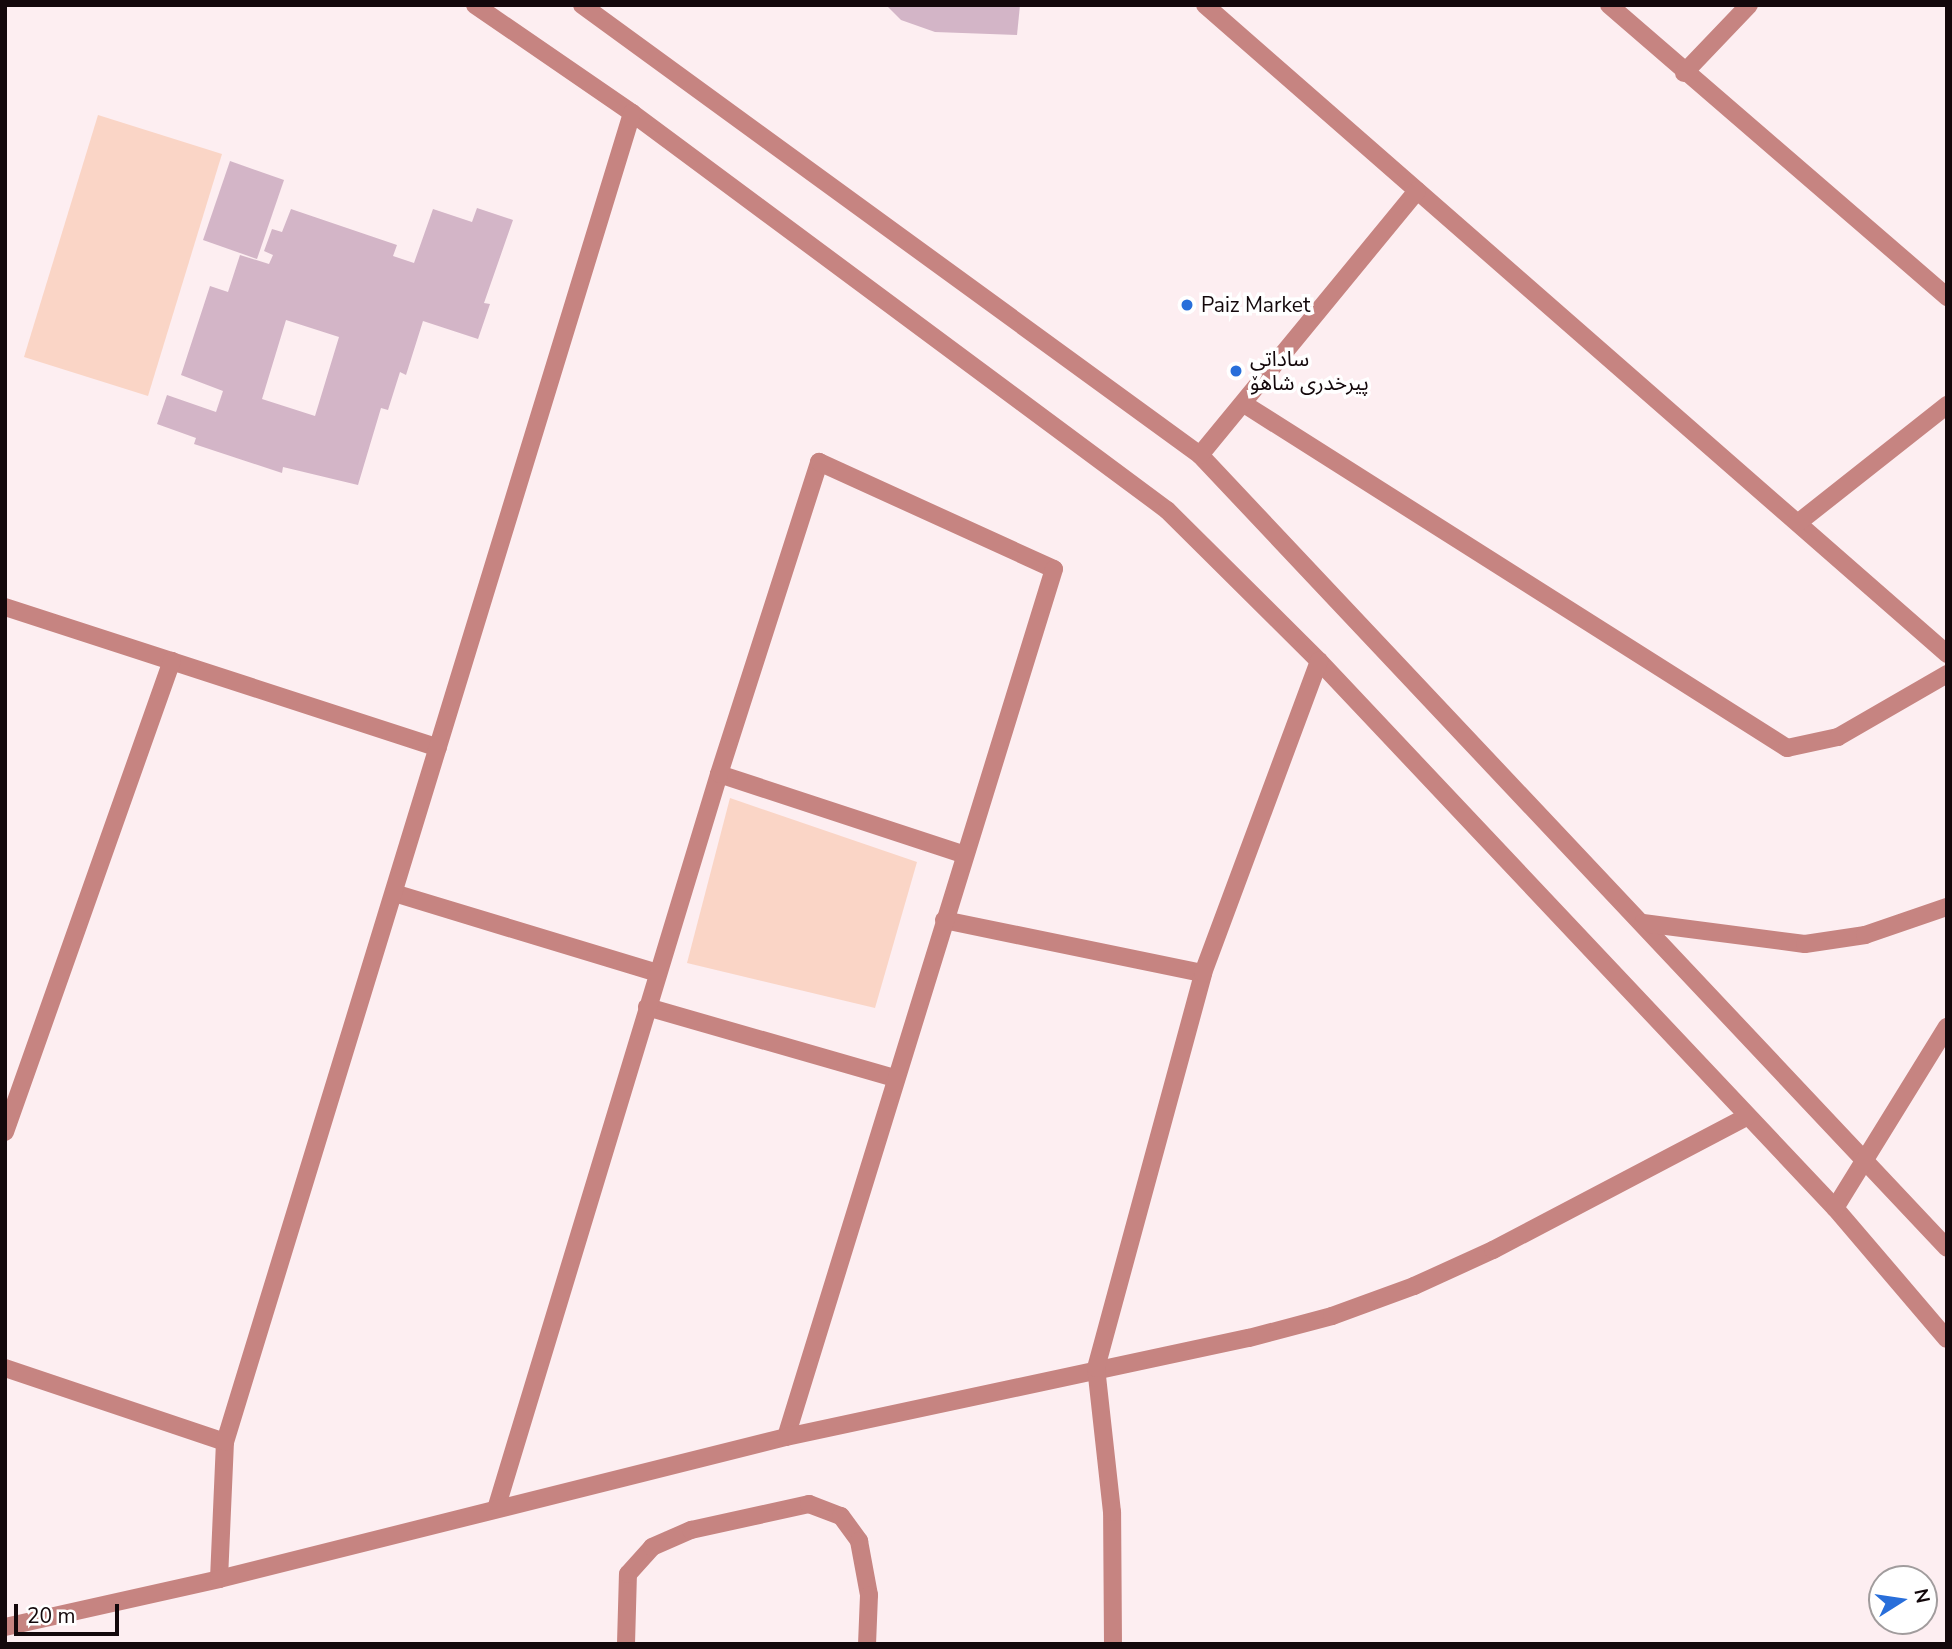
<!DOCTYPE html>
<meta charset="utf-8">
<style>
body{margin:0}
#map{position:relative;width:1952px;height:1649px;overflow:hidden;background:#fdeef1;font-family:"Nunito Sans","Noto Sans Arabic",sans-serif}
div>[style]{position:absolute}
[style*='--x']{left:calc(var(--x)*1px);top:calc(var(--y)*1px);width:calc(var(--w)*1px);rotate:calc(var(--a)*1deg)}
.green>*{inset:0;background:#fad5c6}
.building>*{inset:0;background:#d3b5c7}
.minor>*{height:18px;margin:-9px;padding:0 9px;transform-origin:9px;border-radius:9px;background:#c68481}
.dots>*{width:19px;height:19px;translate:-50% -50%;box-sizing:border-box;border:4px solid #fff;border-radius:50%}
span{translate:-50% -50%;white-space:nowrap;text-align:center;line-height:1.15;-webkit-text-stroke:7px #fff;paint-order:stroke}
.poi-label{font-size:21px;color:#13080b}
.left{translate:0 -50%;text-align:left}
.frame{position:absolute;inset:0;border:7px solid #13080b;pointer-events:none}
.north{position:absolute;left:1868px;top:1565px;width:70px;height:70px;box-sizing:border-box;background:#fff;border:2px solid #a19c9d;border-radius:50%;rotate:78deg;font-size:19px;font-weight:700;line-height:28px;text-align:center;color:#13080b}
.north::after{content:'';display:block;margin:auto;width:24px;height:32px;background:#286eda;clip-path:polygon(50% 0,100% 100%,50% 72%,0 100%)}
.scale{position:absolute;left:14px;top:1604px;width:105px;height:32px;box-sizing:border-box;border:4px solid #13080b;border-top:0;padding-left:9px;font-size:21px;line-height:24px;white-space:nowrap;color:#13080b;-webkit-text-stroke:5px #fff;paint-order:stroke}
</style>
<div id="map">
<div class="green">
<div style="clip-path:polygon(98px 115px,222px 154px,148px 396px,24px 357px)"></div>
<div style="clip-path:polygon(730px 798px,917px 862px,875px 1008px,687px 963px)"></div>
</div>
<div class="building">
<div style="clip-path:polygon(886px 5px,1020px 5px,1017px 35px,935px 32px,901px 20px)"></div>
<div style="clip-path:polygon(230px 161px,284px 180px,257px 259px,203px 240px)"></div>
<div style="clip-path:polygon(evenodd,477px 208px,513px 220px,484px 303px,490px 304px,478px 339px,423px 321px,406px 375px,400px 372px,388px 410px,381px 408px,358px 485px,283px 467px,282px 473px,194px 444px,196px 438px,157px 424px,167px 395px,216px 412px,223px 391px,181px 375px,210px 286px,228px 292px,240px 255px,269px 264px,273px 255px,264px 251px,272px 229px,282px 232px,291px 209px,397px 245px,393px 256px,414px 263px,433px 209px,472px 222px,477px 208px,286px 320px,339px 337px,315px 416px,262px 399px,286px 320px)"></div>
</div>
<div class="minor">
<div style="--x:475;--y:5;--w:191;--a:34.5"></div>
<div style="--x:632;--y:113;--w:666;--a:36.58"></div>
<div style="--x:1167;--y:510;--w:214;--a:44.8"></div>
<div style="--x:1319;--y:661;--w:752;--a:46.67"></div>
<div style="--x:1835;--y:1208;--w:172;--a:49.5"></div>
<div style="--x:582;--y:5;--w:764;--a:36.06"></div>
<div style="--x:1200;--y:455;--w:1089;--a:46.71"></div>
<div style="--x:1205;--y:5;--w:986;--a:41.17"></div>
<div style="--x:1609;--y:5;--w:447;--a:40.8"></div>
<div style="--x:1684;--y:73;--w:94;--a:-46.3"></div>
<div style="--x:1244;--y:404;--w:643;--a:32.35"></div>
<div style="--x:1787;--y:748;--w:52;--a:-12.2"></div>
<div style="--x:1838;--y:737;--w:126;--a:-30"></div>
<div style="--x:1200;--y:455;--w:342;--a:-50.6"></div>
<div style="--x:1799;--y:522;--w:189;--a:-38.3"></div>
<div style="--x:5;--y:607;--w:455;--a:18"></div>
<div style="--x:719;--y:774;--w:257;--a:18.2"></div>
<div style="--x:394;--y:893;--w:276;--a:16.9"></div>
<div style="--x:944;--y:920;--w:264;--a:11.6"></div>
<div style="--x:1643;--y:923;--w:163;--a:7.4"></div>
<div style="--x:1805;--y:944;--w:61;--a:-8.5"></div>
<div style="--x:1865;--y:935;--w:87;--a:-18.9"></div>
<div style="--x:647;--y:1007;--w:257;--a:16"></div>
<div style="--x:5;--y:1132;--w:500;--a:-70.5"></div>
<div style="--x:1835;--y:1208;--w:213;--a:-58.3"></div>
<div style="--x:5;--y:1368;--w:232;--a:18.6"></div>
<div style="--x:496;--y:1509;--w:768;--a:-73.12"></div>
<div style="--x:719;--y:774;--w:328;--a:-72.2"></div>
<div style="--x:819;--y:462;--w:258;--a:24.5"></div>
<div style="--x:1054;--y:569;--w:908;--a:107.16"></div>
<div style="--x:219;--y:1579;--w:137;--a:-87.5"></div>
<div style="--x:225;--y:1442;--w:1390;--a:-72.97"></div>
<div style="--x:5;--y:1627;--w:219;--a:-12.6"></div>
<div style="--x:219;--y:1579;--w:585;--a:-14.06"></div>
<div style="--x:786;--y:1437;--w:473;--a:-12.1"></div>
<div style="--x:1249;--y:1338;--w:86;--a:-14.8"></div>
<div style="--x:1332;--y:1316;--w:87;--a:-20.1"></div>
<div style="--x:1414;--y:1286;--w:87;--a:-24.5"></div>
<div style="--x:1493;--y:1250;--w:286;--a:-27.7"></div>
<div style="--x:626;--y:1644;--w:70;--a:-88.4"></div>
<div style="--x:628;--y:1574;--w:36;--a:-48"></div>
<div style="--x:652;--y:1547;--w:43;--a:-23.6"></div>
<div style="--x:691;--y:1530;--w:121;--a:-12.4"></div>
<div style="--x:809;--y:1504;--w:34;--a:21"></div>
<div style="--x:841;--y:1516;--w:31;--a:54"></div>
<div style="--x:859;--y:1541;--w:55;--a:79.5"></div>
<div style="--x:869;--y:1595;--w:49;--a:92.3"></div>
<div style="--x:1113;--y:1644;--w:132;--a:-90.4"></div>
<div style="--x:1112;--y:1512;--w:145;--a:-96.3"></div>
<div style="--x:1096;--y:1368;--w:409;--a:-74.8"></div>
<div style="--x:1203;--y:973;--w:333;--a:-69.6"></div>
</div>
<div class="dots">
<div style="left:1187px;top:305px;background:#286eda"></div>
<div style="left:1236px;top:371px;background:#286eda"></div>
</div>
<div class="poi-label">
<span class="left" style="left:1201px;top:305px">Paiz Market</span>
<span class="left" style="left:1250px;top:371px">ساداتی<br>پیرخدری شاهۆ</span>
</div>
<div class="frame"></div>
<div class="north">N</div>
<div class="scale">20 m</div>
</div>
